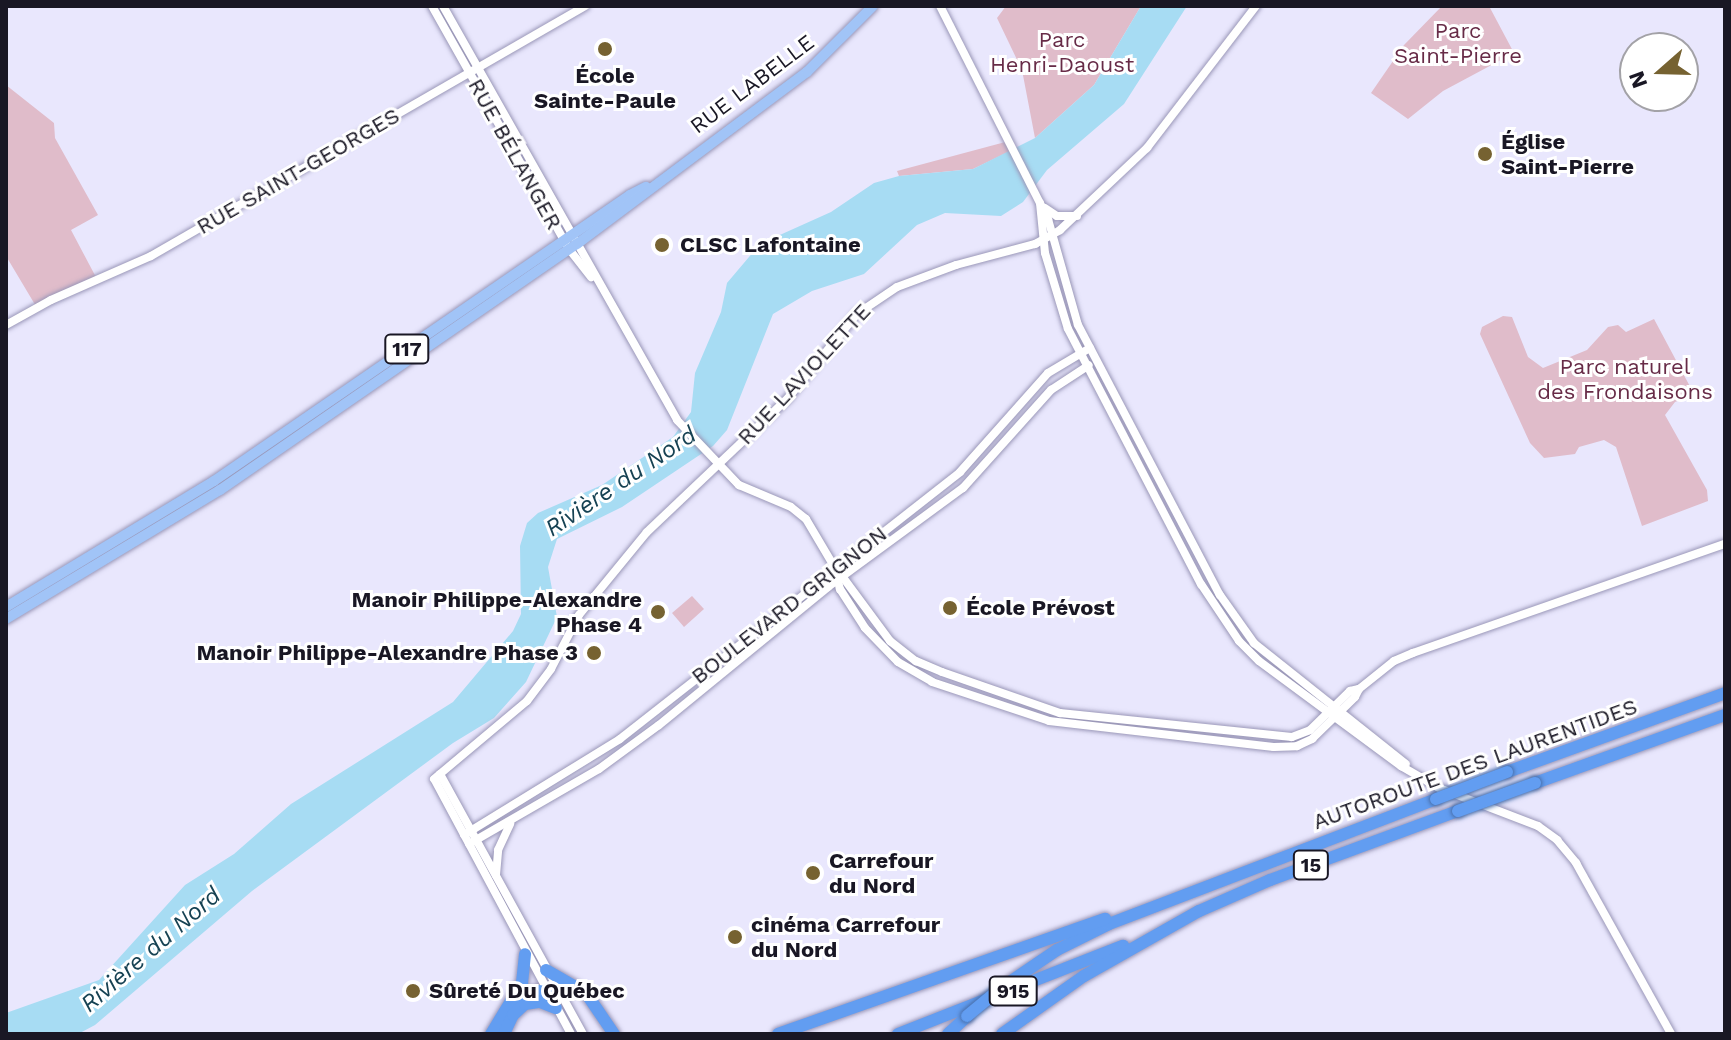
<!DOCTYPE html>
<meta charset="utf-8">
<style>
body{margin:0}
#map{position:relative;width:1731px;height:1040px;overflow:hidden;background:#e9e7fd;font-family:"Work Sans",sans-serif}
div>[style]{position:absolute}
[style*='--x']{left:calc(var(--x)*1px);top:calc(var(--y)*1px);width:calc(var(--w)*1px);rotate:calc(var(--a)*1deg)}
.green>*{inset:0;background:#e0bcca}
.water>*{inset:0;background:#a7dcf3}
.roads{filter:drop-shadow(0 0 2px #9a97b8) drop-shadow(0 0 2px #9a97b8)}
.minor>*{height:8px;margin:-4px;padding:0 4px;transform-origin:4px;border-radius:4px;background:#fff}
.major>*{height:10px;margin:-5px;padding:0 5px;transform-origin:5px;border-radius:5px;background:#a1c4f7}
.highway>*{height:12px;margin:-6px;padding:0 6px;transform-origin:6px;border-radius:6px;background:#629df1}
.bridges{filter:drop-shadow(0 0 2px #486ea9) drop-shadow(0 0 2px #486ea9)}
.highway-bridge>*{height:12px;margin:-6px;padding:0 6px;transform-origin:6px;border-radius:6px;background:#629df1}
.dots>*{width:22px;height:22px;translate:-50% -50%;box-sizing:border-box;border:4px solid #fff;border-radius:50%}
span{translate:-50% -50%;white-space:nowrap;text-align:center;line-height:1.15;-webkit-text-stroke:6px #fff;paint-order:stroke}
.shield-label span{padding:2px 6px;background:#fff;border:2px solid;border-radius:6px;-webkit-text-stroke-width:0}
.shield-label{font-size:20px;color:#191724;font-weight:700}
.park-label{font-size:22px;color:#672b47}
.poi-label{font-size:22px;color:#191724;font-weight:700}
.left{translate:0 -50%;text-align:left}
.right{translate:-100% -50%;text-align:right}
.street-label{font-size:22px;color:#191724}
.water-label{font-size:24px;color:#164253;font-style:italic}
.frame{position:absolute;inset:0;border:8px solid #191724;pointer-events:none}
.north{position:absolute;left:1619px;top:32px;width:80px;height:80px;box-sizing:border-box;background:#fff;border:2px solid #a3a2a7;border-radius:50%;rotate:250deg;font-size:22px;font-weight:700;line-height:32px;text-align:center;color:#191724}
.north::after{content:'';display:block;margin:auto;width:28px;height:36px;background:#766231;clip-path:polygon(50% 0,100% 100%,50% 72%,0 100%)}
</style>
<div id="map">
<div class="green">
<div style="clip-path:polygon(1006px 6px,1141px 6px,1094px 85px,1035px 138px,1022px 70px,997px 18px)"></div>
<div style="clip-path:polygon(1442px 6px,1489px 6px,1514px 53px,1443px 91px,1408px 119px,1371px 93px,1404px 45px)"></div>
<div style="clip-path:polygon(6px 85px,54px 123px,55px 138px,98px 215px,71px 230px,98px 281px,37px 308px,6px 256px)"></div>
<div style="clip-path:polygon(1009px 141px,1013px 150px,973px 169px,899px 176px,897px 171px)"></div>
<div style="clip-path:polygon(1503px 316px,1512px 317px,1528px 357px,1543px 368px,1587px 350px,1608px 327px,1618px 325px,1626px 332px,1654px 319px,1694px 394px,1675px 402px,1665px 415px,1707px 490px,1708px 501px,1642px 526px,1616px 447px,1604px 440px,1579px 447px,1575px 454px,1544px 458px,1530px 443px,1480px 334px,1482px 327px)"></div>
<div style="clip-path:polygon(692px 596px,704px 609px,684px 627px,672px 613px)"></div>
</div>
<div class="water">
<div style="clip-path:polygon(1141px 6px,1187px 6px,1124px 104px,1047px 170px,1023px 202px,1001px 216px,945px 213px,917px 225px,864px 274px,812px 291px,773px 314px,727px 430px,713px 446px,622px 507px,557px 539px,548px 567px,557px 617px,526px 682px,494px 718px,453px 743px,252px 891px,95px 1025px,78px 1034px,6px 1034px,6px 1013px,99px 980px,185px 885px,234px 854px,291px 804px,453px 702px,513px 631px,521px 614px,520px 546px,527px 523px,538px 513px,602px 485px,673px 437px,691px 412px,695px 373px,721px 312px,727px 283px,760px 244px,831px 212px,874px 183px,899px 176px,973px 169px,1035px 138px,1094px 85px)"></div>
</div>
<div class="roads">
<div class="minor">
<div style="--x:432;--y:6;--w:279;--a:60.6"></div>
<div style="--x:569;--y:249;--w:36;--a:52"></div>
<div style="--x:443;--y:6;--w:476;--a:60.5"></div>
<div style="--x:677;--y:420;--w:90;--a:46.4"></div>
<div style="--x:739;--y:485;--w:56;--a:22.9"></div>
<div style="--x:791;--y:507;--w:19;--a:39"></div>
<div style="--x:806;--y:519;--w:57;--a:59.4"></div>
<div style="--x:835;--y:568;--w:22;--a:77"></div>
<div style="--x:840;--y:589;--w:46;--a:57.3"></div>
<div style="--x:865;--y:628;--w:47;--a:45.9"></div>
<div style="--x:898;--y:662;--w:39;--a:30"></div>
<div style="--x:932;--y:682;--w:123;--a:18.4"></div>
<div style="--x:1049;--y:721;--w:226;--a:6.6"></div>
<div style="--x:1274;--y:747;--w:23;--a:-2"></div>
<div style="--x:1297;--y:746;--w:17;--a:-25"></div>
<div style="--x:1312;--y:739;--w:60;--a:-44.3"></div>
<div style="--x:1355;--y:697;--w:9;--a:-63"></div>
<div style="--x:940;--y:6;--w:239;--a:63.1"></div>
<div style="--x:1048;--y:219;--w:110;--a:74.2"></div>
<div style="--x:1078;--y:325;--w:305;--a:62.3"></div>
<div style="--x:1220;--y:595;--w:59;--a:54.7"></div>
<div style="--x:1254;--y:643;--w:194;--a:38.5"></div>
<div style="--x:1040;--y:203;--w:50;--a:84.3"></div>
<div style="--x:1045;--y:253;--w:79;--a:73.2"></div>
<div style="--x:1068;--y:329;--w:288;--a:62.5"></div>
<div style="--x:1201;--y:584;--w:69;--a:56.3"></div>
<div style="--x:1239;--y:641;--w:28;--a:45"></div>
<div style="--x:1259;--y:661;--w:177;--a:36.5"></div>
<div style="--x:1401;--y:766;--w:44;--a:30.1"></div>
<div style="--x:1439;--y:788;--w:106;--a:21"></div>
<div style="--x:1538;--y:826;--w:24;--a:36"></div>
<div style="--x:1557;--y:840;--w:30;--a:50"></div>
<div style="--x:1576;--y:863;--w:196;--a:60.9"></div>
<div style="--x:1045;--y:208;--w:14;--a:34"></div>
<div style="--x:1057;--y:216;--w:20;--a:0"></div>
<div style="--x:6;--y:325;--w:51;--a:-29.1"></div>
<div style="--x:51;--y:300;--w:109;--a:-23.7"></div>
<div style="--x:151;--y:256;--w:501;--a:-29.94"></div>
<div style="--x:836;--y:568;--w:91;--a:53.5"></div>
<div style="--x:890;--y:641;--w:33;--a:38"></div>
<div style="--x:916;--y:661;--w:28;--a:23"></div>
<div style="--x:942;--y:672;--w:125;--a:19.2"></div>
<div style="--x:1060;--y:713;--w:233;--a:5.9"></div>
<div style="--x:1292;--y:737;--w:19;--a:-21"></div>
<div style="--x:1310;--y:730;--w:56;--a:-44.3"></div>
<div style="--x:1350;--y:691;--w:9;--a:-13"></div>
<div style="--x:1359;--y:689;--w:45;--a:-38.7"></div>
<div style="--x:1394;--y:661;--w:21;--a:-23"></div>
<div style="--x:1413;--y:653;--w:330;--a:-19.3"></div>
<div style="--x:440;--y:774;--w:297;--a:61.2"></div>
<div style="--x:464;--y:835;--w:183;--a:-31.6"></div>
<div style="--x:620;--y:739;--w:432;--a:-38.1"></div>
<div style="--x:960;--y:472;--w:132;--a:-48.4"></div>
<div style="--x:1048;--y:373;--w:49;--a:-30.8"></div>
<div style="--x:469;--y:844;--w:150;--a:-30"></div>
<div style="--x:599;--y:769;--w:74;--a:-36.3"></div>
<div style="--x:659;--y:725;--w:218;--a:-39.2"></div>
<div style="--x:828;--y:587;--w:167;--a:-36.3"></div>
<div style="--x:963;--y:488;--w:132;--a:-48.1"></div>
<div style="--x:1051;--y:390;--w:45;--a:-33.3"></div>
<div style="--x:496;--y:875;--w:25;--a:-85"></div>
<div style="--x:498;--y:850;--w:29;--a:-65"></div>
<div style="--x:571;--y:1034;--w:289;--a:-118.2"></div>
<div style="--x:434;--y:779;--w:121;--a:-40"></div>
<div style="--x:527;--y:701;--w:40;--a:-53"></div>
<div style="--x:551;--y:669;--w:61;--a:-62.6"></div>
<div style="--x:579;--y:615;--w:107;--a:-50.7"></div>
<div style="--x:647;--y:532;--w:195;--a:-43.5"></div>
<div style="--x:788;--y:398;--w:109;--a:-50.6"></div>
<div style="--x:857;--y:314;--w:48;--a:-34"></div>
<div style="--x:897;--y:287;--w:63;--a:-20.4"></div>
<div style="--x:956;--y:265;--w:82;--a:-14.9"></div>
<div style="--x:1035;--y:244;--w:29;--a:-29"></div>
<div style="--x:1060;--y:230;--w:120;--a:-43.3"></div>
<div style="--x:1147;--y:148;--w:179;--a:-52.5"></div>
</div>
<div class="major">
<div style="--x:6;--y:607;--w:243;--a:-31.2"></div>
<div style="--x:214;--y:481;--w:505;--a:-34.51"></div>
<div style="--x:630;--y:195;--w:18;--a:-27"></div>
<div style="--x:6;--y:619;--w:250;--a:-31.1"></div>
<div style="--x:220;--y:490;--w:434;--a:-34.6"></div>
<div style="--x:577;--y:244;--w:287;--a:-36.8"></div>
<div style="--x:807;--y:72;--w:93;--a:-45"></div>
</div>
<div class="highway">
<div style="--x:1507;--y:772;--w:232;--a:-19.9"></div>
<div style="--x:1535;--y:783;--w:202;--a:-19.7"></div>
<div style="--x:546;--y:970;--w:46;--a:29.9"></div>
<div style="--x:586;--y:993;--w:50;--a:55.7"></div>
<div style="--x:1001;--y:988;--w:68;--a:-34.2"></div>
<div style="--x:1057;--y:950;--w:58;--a:-26.6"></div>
<div style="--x:1109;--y:924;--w:350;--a:-20.9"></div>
<div style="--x:513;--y:1001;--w:26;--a:-23"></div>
<div style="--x:537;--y:991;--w:22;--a:5"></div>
<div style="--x:491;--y:1034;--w:60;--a:-58.7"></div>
<div style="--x:522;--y:983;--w:29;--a:-84"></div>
<div style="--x:504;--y:1034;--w:21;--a:-65"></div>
<div style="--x:513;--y:1015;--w:16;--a:-43"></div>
<div style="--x:525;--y:1004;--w:15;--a:-8"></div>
<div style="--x:540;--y:1002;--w:17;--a:21"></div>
<div style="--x:778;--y:1034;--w:347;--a:-19.4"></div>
<div style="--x:898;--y:1034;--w:242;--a:-21.4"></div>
<div style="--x:948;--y:1034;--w:26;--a:-43"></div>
<div style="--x:1002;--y:1034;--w:100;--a:-35.3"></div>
<div style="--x:1084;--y:976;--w:132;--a:-29.5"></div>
<div style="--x:1199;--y:911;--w:77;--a:-23.6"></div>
<div style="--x:1270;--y:880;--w:200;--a:-20.2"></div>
</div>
</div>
<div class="bridges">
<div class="highway-bridge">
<div style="--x:1436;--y:799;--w:76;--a:-20.8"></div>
<div style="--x:1458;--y:811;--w:82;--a:-20"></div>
<div style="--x:967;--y:1016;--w:44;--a:-39.5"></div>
</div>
</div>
<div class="dots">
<div style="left:605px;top:49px;background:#766231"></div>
<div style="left:1485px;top:154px;background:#766231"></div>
<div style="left:662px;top:245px;background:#766231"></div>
<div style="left:950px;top:608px;background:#766231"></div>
<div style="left:658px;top:612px;background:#766231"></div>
<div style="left:594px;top:653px;background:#766231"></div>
<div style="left:813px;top:873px;background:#766231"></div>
<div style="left:735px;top:937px;background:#766231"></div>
<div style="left:413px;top:991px;background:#766231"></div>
</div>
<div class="shield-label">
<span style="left:407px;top:349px">117</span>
<span style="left:1311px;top:865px">15</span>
<span style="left:1013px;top:991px">915</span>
</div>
<div class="park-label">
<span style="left:1458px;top:43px">Parc<br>Saint-Pierre</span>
<span style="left:1062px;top:52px">Parc<br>Henri-Daoust</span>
<span style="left:1625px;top:379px">Parc naturel<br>des Frondaisons</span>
</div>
<div class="poi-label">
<span style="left:605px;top:88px">École<br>Sainte-Paule</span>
<span class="left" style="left:1501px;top:154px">Église<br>Saint-Pierre</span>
<span class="left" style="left:680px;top:245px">CLSC Lafontaine</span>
<span class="right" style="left:642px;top:612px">Manoir Philippe-Alexandre<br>Phase 4</span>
<span class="left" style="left:966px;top:608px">École Prévost</span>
<span class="right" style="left:578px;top:653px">Manoir Philippe-Alexandre Phase 3</span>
<span class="left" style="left:829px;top:873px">Carrefour<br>du Nord</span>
<span class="left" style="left:751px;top:937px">cinéma Carrefour<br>du Nord</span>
<span class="left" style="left:429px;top:991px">Sûreté Du Québec</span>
</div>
<div class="street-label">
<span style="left:752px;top:84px;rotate:-37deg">RUE LABELLE</span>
<span style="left:515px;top:154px;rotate:61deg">RUE BÉLANGER</span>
<span style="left:298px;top:171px;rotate:-30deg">RUE SAINT-GEORGES</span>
<span style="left:804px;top:374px;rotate:-47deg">RUE LAVIOLETTE</span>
<span style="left:789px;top:605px;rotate:-38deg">BOULEVARD GRIGNON</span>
<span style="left:1475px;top:764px;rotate:-20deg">AUTOROUTE DES LAURENTIDES</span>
</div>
<div class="water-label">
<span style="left:621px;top:482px;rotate:-34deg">Rivière du Nord</span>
<span style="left:151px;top:950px;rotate:-41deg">Rivière du Nord</span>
</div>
<div class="frame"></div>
<div class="north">N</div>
</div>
